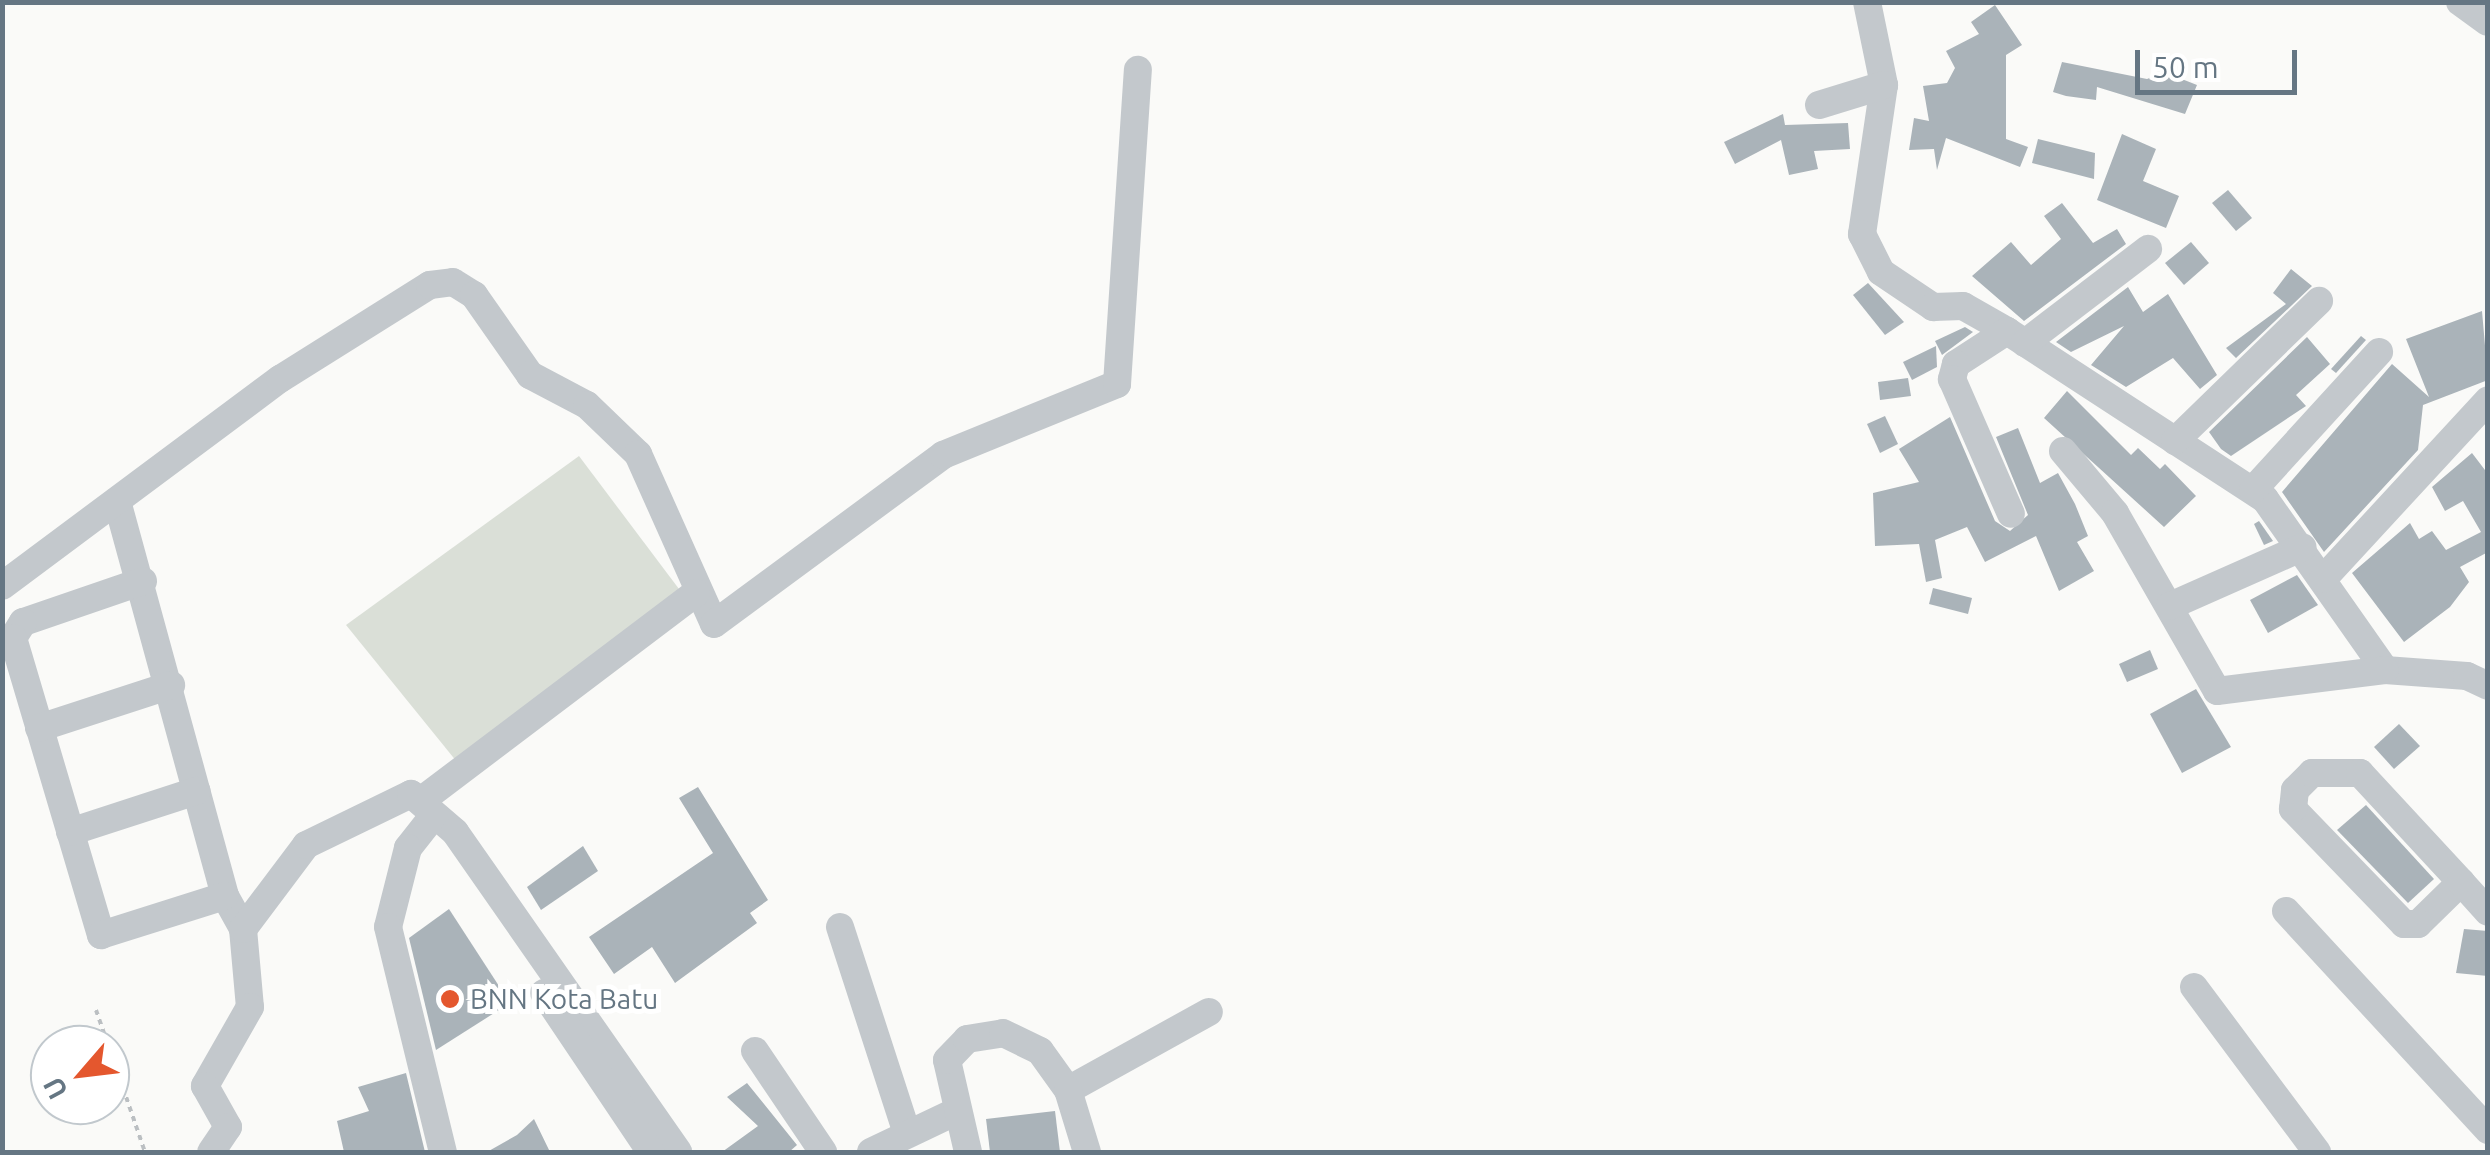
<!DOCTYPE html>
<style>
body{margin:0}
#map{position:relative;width:2490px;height:1155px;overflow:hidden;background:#fafaf8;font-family:Ubuntu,sans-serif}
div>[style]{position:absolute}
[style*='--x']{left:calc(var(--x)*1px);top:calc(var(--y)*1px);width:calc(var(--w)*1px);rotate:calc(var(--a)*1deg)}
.green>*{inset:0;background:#dadfd7}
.building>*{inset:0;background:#aab3b9}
.path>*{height:4px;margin-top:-2px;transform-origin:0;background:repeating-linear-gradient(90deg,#bbbfc2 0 5px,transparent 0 10px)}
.minor>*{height:28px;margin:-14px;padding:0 14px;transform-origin:14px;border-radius:14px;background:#c3c8cc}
.dots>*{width:28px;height:28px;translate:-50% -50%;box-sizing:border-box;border:5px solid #fff;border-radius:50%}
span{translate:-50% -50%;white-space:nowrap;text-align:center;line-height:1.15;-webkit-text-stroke:10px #fff;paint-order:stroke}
.poi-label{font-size:28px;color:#657683}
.left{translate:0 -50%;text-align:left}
.frame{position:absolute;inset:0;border:5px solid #657683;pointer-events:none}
.north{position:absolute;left:30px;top:1025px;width:100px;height:100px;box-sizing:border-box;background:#fff;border:2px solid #c1c8cd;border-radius:50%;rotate:242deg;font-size:28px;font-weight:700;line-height:40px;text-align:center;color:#657683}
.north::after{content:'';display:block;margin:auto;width:35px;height:45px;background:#e4572e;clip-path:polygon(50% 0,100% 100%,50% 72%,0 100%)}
.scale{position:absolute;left:2135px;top:50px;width:162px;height:45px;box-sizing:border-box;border:5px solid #657683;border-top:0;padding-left:12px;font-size:30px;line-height:35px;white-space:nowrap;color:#657683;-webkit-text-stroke:8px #fff;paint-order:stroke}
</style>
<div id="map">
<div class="green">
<div style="clip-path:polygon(579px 456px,682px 593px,457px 762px,346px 625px)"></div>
</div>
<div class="building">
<div style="clip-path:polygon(1995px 5px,2022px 45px,2006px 55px,2006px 139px,2028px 147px,2020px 167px,1946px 138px,1937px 170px,1934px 149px,1909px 150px,1914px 118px,1929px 121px,1923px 86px,1947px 83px,1955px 68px,1946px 51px,1979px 34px,1971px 22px)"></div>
<div style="clip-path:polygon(2062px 62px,2147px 79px,2164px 72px,2197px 85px,2185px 114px,2097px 87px,2096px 100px,2066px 96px,2053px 92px)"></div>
<div style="clip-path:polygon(1783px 114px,1785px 125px,1848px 123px,1850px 149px,1814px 151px,1818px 169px,1789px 175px,1781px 140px,1735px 164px,1724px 142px)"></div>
<div style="clip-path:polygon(2122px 134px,2156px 149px,2143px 181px,2179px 196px,2166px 228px,2097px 200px)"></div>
<div style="clip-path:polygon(2038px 139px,2095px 153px,2094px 179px,2032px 163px)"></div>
<div style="clip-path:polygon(2228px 190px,2252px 218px,2236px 231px,2212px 203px)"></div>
<div style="clip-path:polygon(2062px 203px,2093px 243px,2117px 229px,2126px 244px,2024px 321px,1972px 276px,2011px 242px,2031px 265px,2061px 239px,2044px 216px)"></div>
<div style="clip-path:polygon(2191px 242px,2209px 263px,2184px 285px,2165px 263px)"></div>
<div style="clip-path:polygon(2291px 269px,2312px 286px,2236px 358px,2226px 348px,2286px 304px,2273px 293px)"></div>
<div style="clip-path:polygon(1868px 283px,1904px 322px,1885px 335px,1853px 295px)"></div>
<div style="clip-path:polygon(2128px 287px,2143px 312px,2168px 294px,2217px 375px,2200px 389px,2173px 358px,2126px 387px,2091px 365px,2124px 326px,2071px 352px,2056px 342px)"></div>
<div style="clip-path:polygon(2482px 311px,2488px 380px,2423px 405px,2418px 450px,2324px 552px,2282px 492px,2392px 364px,2429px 397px,2406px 339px)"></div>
<div style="clip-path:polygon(1965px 327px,1973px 332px,1942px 355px,1935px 341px)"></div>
<div style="clip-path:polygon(2361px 336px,2366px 340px,2336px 373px,2331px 369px)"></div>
<div style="clip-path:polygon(2307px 337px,2330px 364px,2296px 395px,2306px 406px,2231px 456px,2221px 449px,2209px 432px)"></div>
<div style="clip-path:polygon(1936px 346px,1937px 367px,1912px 380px,1903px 362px)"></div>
<div style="clip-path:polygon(1908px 378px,1911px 396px,1880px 400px,1878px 382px)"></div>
<div style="clip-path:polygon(2067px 391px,2131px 455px,2138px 448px,2160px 469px,2165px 464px,2196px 496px,2164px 527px,2044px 418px)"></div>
<div style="clip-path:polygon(1885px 416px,1898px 444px,1880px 453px,1867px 424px)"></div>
<div style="clip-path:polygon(1950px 417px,1995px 521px,2010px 531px,2028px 515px,1996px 437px,2018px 428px,2040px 483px,2058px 473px,2075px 504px,2088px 536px,2077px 542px,2094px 571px,2059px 591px,2036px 536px,1985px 562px,1967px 527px,1935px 540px,1942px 578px,1926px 582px,1919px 544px,1875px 546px,1873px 493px,1919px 482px,1899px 449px)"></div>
<div style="clip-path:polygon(2472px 453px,2488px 474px,2488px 552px,2460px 567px,2469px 582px,2450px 607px,2404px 642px,2352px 573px,2410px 523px,2419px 539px,2432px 531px,2446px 550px,2481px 532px,2463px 501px,2445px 511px,2432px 487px)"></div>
<div style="clip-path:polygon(2259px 521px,2273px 541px,2264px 545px,2254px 524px)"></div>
<div style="clip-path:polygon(2297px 575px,2318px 605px,2268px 633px,2250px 600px)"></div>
<div style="clip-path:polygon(1933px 588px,1972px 598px,1968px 614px,1929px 604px)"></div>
<div style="clip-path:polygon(2150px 650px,2158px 669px,2127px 682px,2119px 664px)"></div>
<div style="clip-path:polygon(2196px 689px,2231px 747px,2182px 773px,2150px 714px)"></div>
<div style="clip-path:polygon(2399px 724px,2420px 746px,2394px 769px,2374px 747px)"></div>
<div style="clip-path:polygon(698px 787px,768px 900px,750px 913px,757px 923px,675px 983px,652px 947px,614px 974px,589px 937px,713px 853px,679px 798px)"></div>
<div style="clip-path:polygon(2366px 805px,2434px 879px,2408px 903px,2337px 830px)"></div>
<div style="clip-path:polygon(583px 846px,598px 871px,541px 910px,527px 887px)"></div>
<div style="clip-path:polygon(449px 909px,510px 1003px,436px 1050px,409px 938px)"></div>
<div style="clip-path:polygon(2464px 929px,2488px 931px,2488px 976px,2456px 973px)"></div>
<div style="clip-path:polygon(406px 1073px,425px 1152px,344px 1152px,337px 1121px,369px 1111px,358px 1087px)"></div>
<div style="clip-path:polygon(747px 1083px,797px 1145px,789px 1152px,722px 1152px,758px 1126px,727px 1097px)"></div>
<div style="clip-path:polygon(1055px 1111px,1060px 1152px,990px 1152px,986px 1119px)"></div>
<div style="clip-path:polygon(534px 1119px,550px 1152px,487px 1152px,517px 1135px)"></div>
</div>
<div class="path">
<div style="--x:96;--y:1010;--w:37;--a:71"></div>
<div style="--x:110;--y:1050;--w:108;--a:71.1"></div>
</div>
<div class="minor">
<div style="--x:1867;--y:2;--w:85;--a:78.4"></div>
<div style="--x:1884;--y:85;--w:151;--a:98.4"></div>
<div style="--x:1862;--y:234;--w:42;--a:63.4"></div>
<div style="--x:1881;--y:272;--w:63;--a:33.9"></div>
<div style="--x:1933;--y:307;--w:30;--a:-2"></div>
<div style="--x:1963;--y:306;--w:51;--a:29.6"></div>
<div style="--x:2007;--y:331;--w:308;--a:33.1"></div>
<div style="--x:2265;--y:499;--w:209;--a:54.9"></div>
<div style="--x:2385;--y:670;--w:82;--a:4.2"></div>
<div style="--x:2467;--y:676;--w:23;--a:25"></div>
<div style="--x:2460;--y:2;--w:34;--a:36"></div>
<div style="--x:1819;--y:105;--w:68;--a:-17.1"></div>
<div style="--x:2007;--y:331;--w:61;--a:147.1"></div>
<div style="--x:1956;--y:364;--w:16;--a:105"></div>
<div style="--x:1952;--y:379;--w:147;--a:66.4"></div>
<div style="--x:2025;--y:343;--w:155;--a:-37.4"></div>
<div style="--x:2175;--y:441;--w:201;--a:-44.2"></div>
<div style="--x:2063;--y:451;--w:81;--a:50"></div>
<div style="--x:2115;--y:513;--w:205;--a:60.2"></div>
<div style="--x:2217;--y:691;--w:169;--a:-7.1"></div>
<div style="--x:2253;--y:490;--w:187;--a:-47.6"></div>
<div style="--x:117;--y:501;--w:409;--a:74.7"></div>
<div style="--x:225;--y:896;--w:38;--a:61"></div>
<div style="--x:243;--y:929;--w:78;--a:84.9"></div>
<div style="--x:250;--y:1007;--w:91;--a:119.7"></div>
<div style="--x:205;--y:1086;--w:47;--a:60.7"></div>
<div style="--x:228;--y:1127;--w:30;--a:124"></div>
<div style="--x:2323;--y:579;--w:243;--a:-47.3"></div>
<div style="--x:143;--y:581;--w:127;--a:161.1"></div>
<div style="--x:23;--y:622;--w:19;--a:122"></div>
<div style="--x:13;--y:638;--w:310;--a:73.5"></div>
<div style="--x:101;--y:935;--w:130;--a:-17.5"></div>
<div style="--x:2;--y:586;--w:347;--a:-36.7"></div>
<div style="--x:280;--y:379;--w:177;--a:-32.1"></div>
<div style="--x:430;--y:285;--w:23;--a:-7"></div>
<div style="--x:453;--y:282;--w:25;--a:32"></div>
<div style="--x:474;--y:295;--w:98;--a:55"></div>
<div style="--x:530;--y:375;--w:64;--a:27.8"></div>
<div style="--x:587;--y:405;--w:71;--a:43.9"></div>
<div style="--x:638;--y:454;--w:186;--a:65.9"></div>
<div style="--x:714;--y:624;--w:285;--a:-36.4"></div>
<div style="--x:943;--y:455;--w:188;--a:-22.2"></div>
<div style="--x:1117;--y:384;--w:315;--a:-86.2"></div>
<div style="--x:2170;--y:606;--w:145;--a:-23.9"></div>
<div style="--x:39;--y:728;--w:139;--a:-18"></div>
<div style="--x:422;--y:800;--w:343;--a:-37.1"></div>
<div style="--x:434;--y:815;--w:42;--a:128.2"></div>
<div style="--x:408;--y:848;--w:81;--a:104.2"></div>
<div style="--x:388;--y:927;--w:232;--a:76.3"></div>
<div style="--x:70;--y:832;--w:133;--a:-18"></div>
<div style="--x:2461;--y:882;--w:60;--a:135.7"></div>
<div style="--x:2418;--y:924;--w:14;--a:180"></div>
<div style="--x:2404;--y:924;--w:160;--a:-134"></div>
<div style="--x:2293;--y:809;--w:19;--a:-84"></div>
<div style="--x:2295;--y:790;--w:24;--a:-45"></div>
<div style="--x:2312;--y:773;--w:48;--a:0"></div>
<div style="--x:2360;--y:773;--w:149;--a:47.2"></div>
<div style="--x:2461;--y:882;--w:40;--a:48"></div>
<div style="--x:2286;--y:911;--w:298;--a:47.3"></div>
<div style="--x:840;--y:927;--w:213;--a:72"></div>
<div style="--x:243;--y:929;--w:105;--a:-53.1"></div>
<div style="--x:306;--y:845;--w:117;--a:-25.9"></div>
<div style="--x:411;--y:794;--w:58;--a:40.8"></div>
<div style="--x:455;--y:832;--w:390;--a:55.1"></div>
<div style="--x:2194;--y:987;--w:206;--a:53.3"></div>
<div style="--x:544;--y:993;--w:192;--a:56.1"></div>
<div style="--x:755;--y:1051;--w:122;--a:56"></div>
<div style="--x:1068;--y:1090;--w:161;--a:-29"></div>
<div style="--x:871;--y:1152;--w:95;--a:-25.5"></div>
<div style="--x:968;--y:1152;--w:94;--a:-102.9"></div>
<div style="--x:947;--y:1060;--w:29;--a:-46"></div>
<div style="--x:967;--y:1039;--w:36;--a:-9"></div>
<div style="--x:1003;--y:1033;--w:41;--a:25.9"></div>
<div style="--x:1040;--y:1051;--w:48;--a:54.3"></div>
<div style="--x:1068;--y:1090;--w:65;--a:73"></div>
</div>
<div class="dots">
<div style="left:450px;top:999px;background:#e4572e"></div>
</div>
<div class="poi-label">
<span class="left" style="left:470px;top:999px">BNN Kota Batu</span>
</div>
<div class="frame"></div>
<div class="north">U</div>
<div class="scale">50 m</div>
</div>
